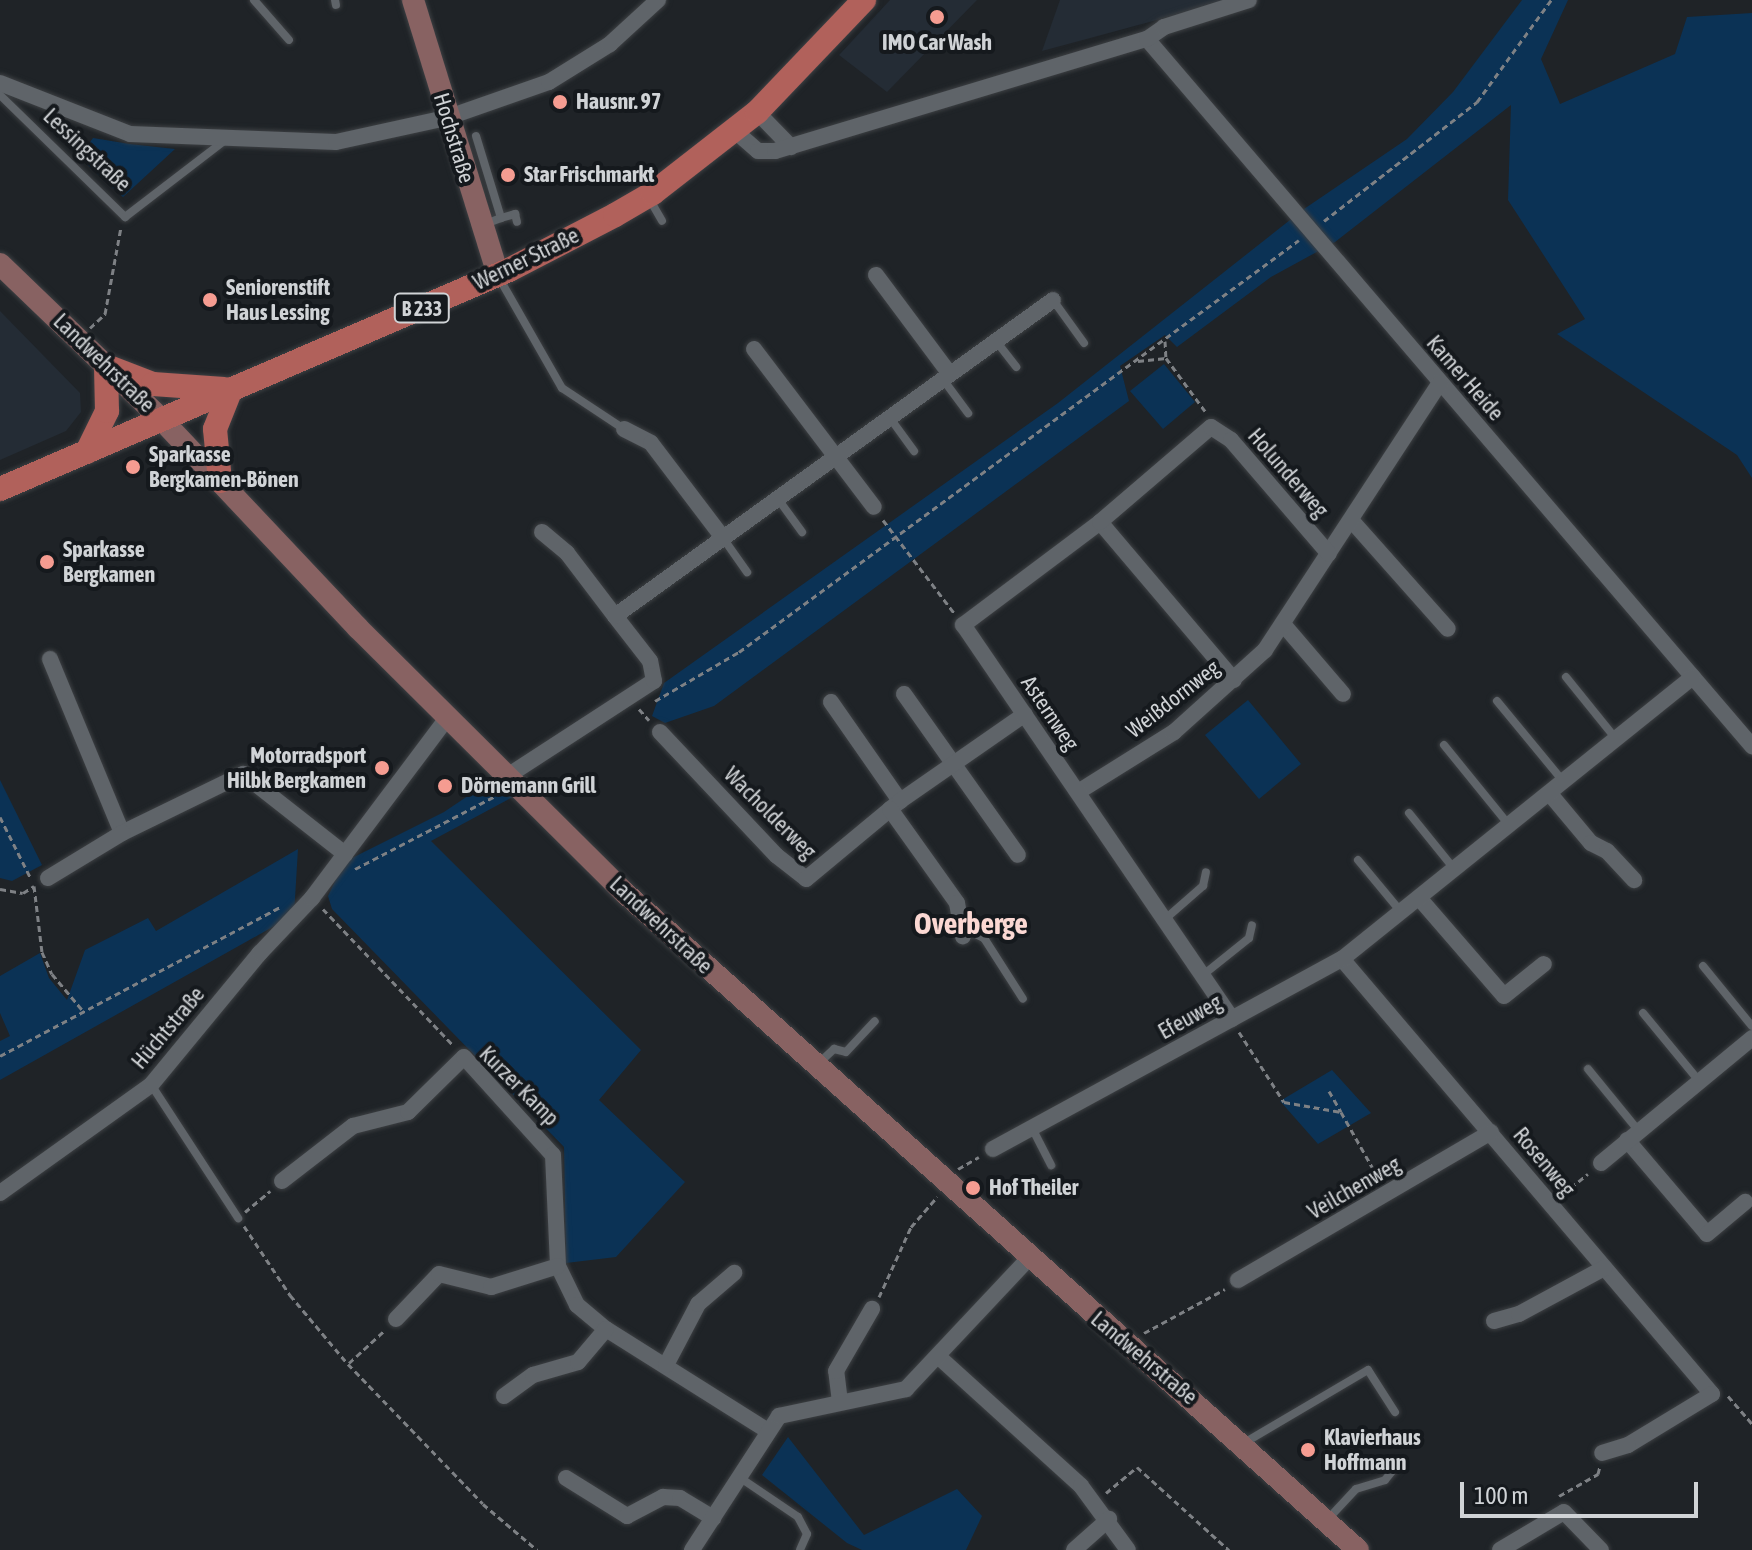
<!DOCTYPE html>
<meta charset="utf-8">
<style>
body{margin:0}
#map{position:relative;width:1752px;height:1550px;overflow:hidden;background:#1f2327;font-family:"Asap Condensed",sans-serif}
div>[style]{position:absolute}
[style*='--x']{left:calc(var(--x)*1px);top:calc(var(--y)*1px);width:calc(var(--w)*1px);rotate:calc(var(--a)*1deg)}
.built>*{inset:0;background:#242c35}
.green>*{inset:0;background:#0b3255}
.path>*{height:3px;margin-top:-1.5px;transform-origin:0;background:repeating-linear-gradient(90deg,#7e8185 0 6px,transparent 0 10px)}
.roads{filter:drop-shadow(0 0 2px #3d4043) drop-shadow(0 0 2px #3d4043)}
.lane>*{height:8px;margin:-4px;padding:0 4px;transform-origin:4px;border-radius:4px;background:#5f6469}
.street>*{height:16px;margin:-8px;padding:0 8px;transform-origin:8px;border-radius:8px;background:#5f6469}
.secondary>*{height:22px;margin:-11px;padding:0 11px;transform-origin:11px;border-radius:11px;background:#886262}
.primary>*{height:24px;margin:-12px;padding:0 12px;transform-origin:12px;border-radius:12px;background:#b1615b}
.dots>*{width:22px;height:22px;translate:-50% -50%;box-sizing:border-box;border:4px solid #15191d;border-radius:50%}
span{translate:-50% -50%;white-space:nowrap;text-align:center;line-height:1.15;-webkit-text-stroke:8px #15191d;paint-order:stroke}
.shield-label span{padding:2px 6px;background:#15191d;border:2px solid;border-radius:6px;-webkit-text-stroke-width:0}
.shield-label{font-size:20px;color:#d0d3d6;font-weight:700}
.poi-label{font-size:22px;color:#d0d3d6;font-weight:700}
.left{translate:0 -50%;text-align:left}
.right{translate:-100% -50%;text-align:right}
.street-label{font-size:22px;color:#d0d3d6}
.district-label{font-size:30px;color:#fbd8d3;font-weight:700}
.scale{position:absolute;left:1460px;top:1482px;width:238px;height:36px;box-sizing:border-box;border:4px solid #d0d3d6;border-top:0;padding-left:10px;font-size:24px;line-height:28px;white-space:nowrap;color:#d0d3d6;-webkit-text-stroke:6px #15191d;paint-order:stroke}
</style>
<div id="map">
<div class="built">
<div style="clip-path:polygon(890px 0,977px 0,887px 92px,839px 55px)"></div>
<div style="clip-path:polygon(1060px 0,1231px 0,1042px 51px)"></div>
<div style="clip-path:polygon(0 311px,80px 393px,81px 412px,66px 431px,0 460px)"></div>
</div>
<div class="green">
<div style="clip-path:polygon(1522px 0,1568px 0,1541px 59px,1560px 104px,1675px 54px,1687px 17px,1752px 13px,1752px 478px,1737px 455px,1557px 334px,1585px 319px,1508px 200px,1511px 105px,1335px 242px,1271px 277px,1177px 347px,1165px 335px,1120px 366px,1129px 401px,714px 706px,665px 723px,652px 716px,664px 683px,1058px 403px,1304px 209px,1407px 139px,1453px 92px)"></div>
<div style="clip-path:polygon(93px 138px,130px 144px,175px 149px,123px 197px,79px 157px)"></div>
<div style="clip-path:polygon(1164px 364px,1195px 402px,1163px 429px,1130px 391px)"></div>
<div style="clip-path:polygon(1248px 700px,1301px 764px,1259px 799px,1205px 735px)"></div>
<div style="clip-path:polygon(505px 771px,524px 791px,431px 841px,641px 1050px,599px 1100px,685px 1182px,616px 1257px,566px 1263px,564px 1147px,332px 909px,328px 896px,344px 862px,444px 812px)"></div>
<div style="clip-path:polygon(0 780px,42px 865px,12px 881px,0 878px)"></div>
<div style="clip-path:polygon(298px 849px,294px 915px,0 1080px,0 1041px,10px 1036px,0 1013px,0 976px,40px 953px,49px 978px,67px 1000px,85px 950px,148px 918px,156px 931px)"></div>
<div style="clip-path:polygon(1332px 1070px,1371px 1113px,1318px 1144px,1280px 1101px)"></div>
<div style="clip-path:polygon(788px 1437px,864px 1535px,957px 1489px,982px 1516px,966px 1550px,862px 1550px,847px 1543px,762px 1475px)"></div>
</div>
<div class="path">
<div style="--x:1324;--y:221;--w:194;--a:-37.9"></div>
<div style="--x:1477;--y:102;--w:126;--a:-54"></div>
<div style="--x:90;--y:328;--w:21;--a:-43"></div>
<div style="--x:105;--y:314;--w:88;--a:-79.6"></div>
<div style="--x:1165;--y:341;--w:17;--a:87"></div>
<div style="--x:1166;--y:358;--w:66;--a:53.7"></div>
<div style="--x:1138;--y:361;--w:28;--a:-6"></div>
<div style="--x:883;--y:520;--w:117;--a:52.6"></div>
<div style="--x:655;--y:701;--w:97;--a:-30.3"></div>
<div style="--x:739;--y:652;--w:695;--a:-36.34"></div>
<div style="--x:639;--y:709;--w:15;--a:48"></div>
<div style="--x:0;--y:817;--w:69;--a:63.4"></div>
<div style="--x:355;--y:869;--w:160;--a:-27.5"></div>
<div style="--x:34;--y:886;--w:66;--a:83.1"></div>
<div style="--x:42;--y:952;--w:24;--a:66"></div>
<div style="--x:52;--y:974;--w:50;--a:49.9"></div>
<div style="--x:0;--y:889;--w:23;--a:10"></div>
<div style="--x:23;--y:893;--w:13;--a:-32"></div>
<div style="--x:323;--y:909;--w:188;--a:46.3"></div>
<div style="--x:1239;--y:1032;--w:83;--a:57.3"></div>
<div style="--x:1284;--y:1102;--w:58;--a:10"></div>
<div style="--x:1341;--y:1112;--w:79;--a:60.5"></div>
<div style="--x:0;--y:1056;--w:317;--a:-28"></div>
<div style="--x:1329;--y:1091;--w:24;--a:60"></div>
<div style="--x:958;--y:1169;--w:24;--a:-30"></div>
<div style="--x:1563;--y:1194;--w:32;--a:-39"></div>
<div style="--x:245;--y:1212;--w:33;--a:-40"></div>
<div style="--x:244;--y:1226;--w:83;--a:56.3"></div>
<div style="--x:290;--y:1295;--w:90;--a:50"></div>
<div style="--x:348;--y:1364;--w:194;--a:46"></div>
<div style="--x:483;--y:1504;--w:71;--a:40.4"></div>
<div style="--x:879;--y:1297;--w:77;--a:-65.4"></div>
<div style="--x:911;--y:1227;--w:40;--a:-49"></div>
<div style="--x:1144;--y:1333;--w:92;--a:-28.5"></div>
<div style="--x:349;--y:1363;--w:49;--a:-42.5"></div>
<div style="--x:1728;--y:1396;--w:37;--a:49"></div>
<div style="--x:1106;--y:1493;--w:40;--a:-40"></div>
<div style="--x:1137;--y:1467;--w:124;--a:42.1"></div>
<div style="--x:1559;--y:1496;--w:45;--a:-29.4"></div>
<div style="--x:1598;--y:1474;--w:8;--a:-76"></div>
</div>
<div class="roads">
<div class="lane">
<div style="--x:254;--y:0;--w:53;--a:48.8"></div>
<div style="--x:335;--y:0;--w:5;--a:79"></div>
<div style="--x:0;--y:95;--w:175;--a:44.3"></div>
<div style="--x:125;--y:217;--w:125;--a:-37.5"></div>
<div style="--x:476;--y:136;--w:86;--a:73"></div>
<div style="--x:501;--y:218;--w:17;--a:159"></div>
<div style="--x:650;--y:200;--w:24;--a:60"></div>
<div style="--x:501;--y:218;--w:15;--a:-16"></div>
<div style="--x:515;--y:214;--w:8;--a:76"></div>
<div style="--x:498;--y:276;--w:129;--a:60.3"></div>
<div style="--x:562;--y:388;--w:74;--a:33.5"></div>
<div style="--x:1053;--y:300;--w:53;--a:54.2"></div>
<div style="--x:996;--y:341;--w:33;--a:52"></div>
<div style="--x:942;--y:378;--w:44;--a:53.4"></div>
<div style="--x:890;--y:418;--w:41;--a:54"></div>
<div style="--x:778;--y:499;--w:41;--a:54"></div>
<div style="--x:723;--y:538;--w:42;--a:54.8"></div>
<div style="--x:1566;--y:677;--w:80;--a:51.1"></div>
<div style="--x:1497;--y:701;--w:104;--a:50.5"></div>
<div style="--x:1444;--y:745;--w:103;--a:50.9"></div>
<div style="--x:1409;--y:813;--w:73;--a:51.1"></div>
<div style="--x:1358;--y:860;--w:69;--a:50.3"></div>
<div style="--x:1164;--y:920;--w:52;--a:-41.1"></div>
<div style="--x:1203;--y:886;--w:14;--a:-78"></div>
<div style="--x:962;--y:927;--w:25;--a:27"></div>
<div style="--x:984;--y:938;--w:72;--a:57.4"></div>
<div style="--x:1703;--y:966;--w:77;--a:50.8"></div>
<div style="--x:1203;--y:975;--w:59;--a:-38.8"></div>
<div style="--x:1249;--y:938;--w:13;--a:-77"></div>
<div style="--x:1643;--y:1013;--w:88;--a:50.5"></div>
<div style="--x:819;--y:1063;--w:21;--a:-43"></div>
<div style="--x:834;--y:1049;--w:12;--a:14"></div>
<div style="--x:846;--y:1052;--w:42;--a:-46.9"></div>
<div style="--x:1588;--y:1069;--w:79;--a:50.7"></div>
<div style="--x:152;--y:1086;--w:158;--a:56.9"></div>
<div style="--x:1032;--y:1128;--w:42;--a:62.8"></div>
<div style="--x:1244;--y:1443;--w:144;--a:-30.5"></div>
<div style="--x:1368;--y:1370;--w:50;--a:57.3"></div>
<div style="--x:739;--y:1477;--w:71;--a:34.1"></div>
<div style="--x:798;--y:1517;--w:19;--a:62"></div>
<div style="--x:807;--y:1534;--w:17;--a:114"></div>
<div style="--x:1328;--y:1519;--w:41;--a:-47"></div>
<div style="--x:1356;--y:1489;--w:30;--a:-17"></div>
<div style="--x:1385;--y:1480;--w:21;--a:-51"></div>
</div>
<div class="street">
<div style="--x:1147;--y:39;--w:931;--a:49.45"></div>
<div style="--x:0;--y:83;--w:140;--a:21.4"></div>
<div style="--x:130;--y:134;--w:206;--a:2.2"></div>
<div style="--x:336;--y:142;--w:113;--a:-12.3"></div>
<div style="--x:446;--y:118;--w:109;--a:-19.3"></div>
<div style="--x:549;--y:82;--w:72;--a:-31.9"></div>
<div style="--x:610;--y:44;--w:65;--a:-42.5"></div>
<div style="--x:757;--y:112;--w:49;--a:45.8"></div>
<div style="--x:735;--y:131;--w:30;--a:41"></div>
<div style="--x:758;--y:151;--w:17;--a:0"></div>
<div style="--x:775;--y:151;--w:388;--a:-16.8"></div>
<div style="--x:1147;--y:39;--w:21;--a:-35"></div>
<div style="--x:1164;--y:27;--w:89;--a:-17.6"></div>
<div style="--x:876;--y:275;--w:122;--a:53.3"></div>
<div style="--x:754;--y:349;--w:198;--a:52.8"></div>
<div style="--x:624;--y:429;--w:30;--a:27"></div>
<div style="--x:651;--y:443;--w:119;--a:52.8"></div>
<div style="--x:1352;--y:521;--w:144;--a:48.4"></div>
<div style="--x:1100;--y:522;--w:207;--a:49.7"></div>
<div style="--x:542;--y:532;--w:33;--a:40"></div>
<div style="--x:567;--y:553;--w:79;--a:52.7"></div>
<div style="--x:1283;--y:624;--w:92;--a:49.4"></div>
<div style="--x:50;--y:659;--w:188;--a:67.5"></div>
<div style="--x:122;--y:833;--w:135;--a:-26"></div>
<div style="--x:243;--y:774;--w:130;--a:38.1"></div>
<div style="--x:904;--y:694;--w:197;--a:54.7"></div>
<div style="--x:831;--y:702;--w:121;--a:55.1"></div>
<div style="--x:660;--y:732;--w:170;--a:46.7"></div>
<div style="--x:777;--y:856;--w:37;--a:38"></div>
<div style="--x:806;--y:879;--w:122;--a:-39.7"></div>
<div style="--x:900;--y:801;--w:152;--a:-34.8"></div>
<div style="--x:509;--y:775;--w:173;--a:-33"></div>
<div style="--x:654;--y:681;--w:20;--a:-101"></div>
<div style="--x:650;--y:661;--w:57;--a:-127.9"></div>
<div style="--x:615;--y:616;--w:540;--a:-35.81"></div>
<div style="--x:1078;--y:792;--w:113;--a:-32"></div>
<div style="--x:1174;--y:732;--w:122;--a:-42"></div>
<div style="--x:1265;--y:650;--w:319;--a:-56.8"></div>
<div style="--x:1550;--y:794;--w:64;--a:50.1"></div>
<div style="--x:1591;--y:843;--w:18;--a:27"></div>
<div style="--x:1607;--y:851;--w:40;--a:47"></div>
<div style="--x:890;--y:809;--w:115;--a:54.5"></div>
<div style="--x:957;--y:903;--w:34;--a:80"></div>
<div style="--x:48;--y:878;--w:87;--a:-31.3"></div>
<div style="--x:1420;--y:899;--w:128;--a:49.1"></div>
<div style="--x:1504;--y:996;--w:51;--a:-38.7"></div>
<div style="--x:1342;--y:959;--w:571;--a:49.62"></div>
<div style="--x:1712;--y:1394;--w:98;--a:148.7"></div>
<div style="--x:1628;--y:1445;--w:27;--a:163"></div>
<div style="--x:1232;--y:1019;--w:477;--a:-124.3"></div>
<div style="--x:963;--y:625;--w:171;--a:-36.9"></div>
<div style="--x:1100;--y:522;--w:146;--a:-40.6"></div>
<div style="--x:1211;--y:427;--w:24;--a:33"></div>
<div style="--x:1231;--y:440;--w:150;--a:49.3"></div>
<div style="--x:1627;--y:1140;--w:123;--a:49.6"></div>
<div style="--x:1707;--y:1234;--w:50;--a:-40.1"></div>
<div style="--x:993;--y:1149;--w:397;--a:-28.6"></div>
<div style="--x:1342;--y:959;--w:450;--a:-38.8"></div>
<div style="--x:1601;--y:1163;--w:196;--a:-39.6"></div>
<div style="--x:282;--y:1181;--w:90;--a:-37.8"></div>
<div style="--x:353;--y:1126;--w:57;--a:-14.3"></div>
<div style="--x:408;--y:1112;--w:78;--a:-44.5"></div>
<div style="--x:464;--y:1057;--w:132;--a:47.8"></div>
<div style="--x:553;--y:1155;--w:111;--a:87.4"></div>
<div style="--x:558;--y:1266;--w:43;--a:64"></div>
<div style="--x:577;--y:1305;--w:38;--a:40"></div>
<div style="--x:606;--y:1329;--w:191;--a:32.2"></div>
<div style="--x:0;--y:1193;--w:186;--a:-35.6"></div>
<div style="--x:151;--y:1085;--w:171;--a:-50.5"></div>
<div style="--x:260;--y:953;--w:76;--a:-46.6"></div>
<div style="--x:312;--y:898;--w:226;--a:-53.1"></div>
<div style="--x:1238;--y:1280;--w:293;--a:-30.3"></div>
<div style="--x:396;--y:1319;--w:62;--a:-46.3"></div>
<div style="--x:439;--y:1274;--w:54;--a:14"></div>
<div style="--x:491;--y:1287;--w:70;--a:-17.4"></div>
<div style="--x:1494;--y:1321;--w:26;--a:-16"></div>
<div style="--x:1519;--y:1314;--w:97;--a:-28.4"></div>
<div style="--x:940;--y:1358;--w:190;--a:42.2"></div>
<div style="--x:1081;--y:1486;--w:79;--a:53.7"></div>
<div style="--x:666;--y:1365;--w:69;--a:-62.3"></div>
<div style="--x:698;--y:1304;--w:48;--a:-40.7"></div>
<div style="--x:504;--y:1396;--w:36;--a:-36"></div>
<div style="--x:533;--y:1375;--w:47;--a:-16.1"></div>
<div style="--x:578;--y:1362;--w:43;--a:-49.7"></div>
<div style="--x:840;--y:1402;--w:31;--a:-97"></div>
<div style="--x:836;--y:1371;--w:72;--a:-59.9"></div>
<div style="--x:566;--y:1478;--w:72;--a:31.9"></div>
<div style="--x:627;--y:1516;--w:41;--a:-27.8"></div>
<div style="--x:663;--y:1497;--w:17;--a:3"></div>
<div style="--x:680;--y:1498;--w:39;--a:31"></div>
<div style="--x:692;--y:1550;--w:160;--a:-57"></div>
<div style="--x:779;--y:1416;--w:130;--a:-12"></div>
<div style="--x:906;--y:1389;--w:180;--a:-46.8"></div>
<div style="--x:1074;--y:1550;--w:47;--a:-41.5"></div>
<div style="--x:1500;--y:1550;--w:74;--a:-30.7"></div>
<div style="--x:1564;--y:1512;--w:53;--a:45.8"></div>
</div>
<div class="secondary">
<div style="--x:413;--y:0;--w:288;--a:72.8"></div>
<div style="--x:0;--y:264;--w:225;--a:43.9"></div>
<div style="--x:162;--y:420;--w:286;--a:46.7"></div>
<div style="--x:358;--y:628;--w:376;--a:44.8"></div>
<div style="--x:625;--y:893;--w:984;--a:41.87"></div>
</div>
<div class="primary">
<div style="--x:106;--y:366;--w:50;--a:21"></div>
<div style="--x:153;--y:384;--w:71;--a:4"></div>
<div style="--x:87;--y:452;--w:46;--a:-64"></div>
<div style="--x:107;--y:411;--w:45;--a:-91.3"></div>
<div style="--x:220;--y:481;--w:52;--a:-95.5"></div>
<div style="--x:215;--y:429;--w:43;--a:-68.2"></div>
<div style="--x:0;--y:489;--w:554;--a:-23.28"></div>
<div style="--x:509;--y:270;--w:119;--a:-27.4"></div>
<div style="--x:615;--y:215;--w:44;--a:-30.1"></div>
<div style="--x:653;--y:193;--w:132;--a:-37.9"></div>
<div style="--x:757;--y:112;--w:155;--a:-46.3"></div>
</div>
</div>
<div class="dots">
<div style="left:937px;top:17px;background:#f59c91"></div>
<div style="left:560px;top:102px;background:#f59c91"></div>
<div style="left:508px;top:175px;background:#f59c91"></div>
<div style="left:210px;top:300px;background:#f59c91"></div>
<div style="left:133px;top:467px;background:#f59c91"></div>
<div style="left:47px;top:562px;background:#f59c91"></div>
<div style="left:382px;top:768px;background:#f59c91"></div>
<div style="left:445px;top:786px;background:#f59c91"></div>
<div style="left:973px;top:1188px;background:#f59c91"></div>
<div style="left:1308px;top:1450px;background:#f59c91"></div>
</div>
<div class="shield-label">
<span style="left:422px;top:308px">B 233</span>
</div>
<div class="poi-label">
<span style="left:937px;top:43px">IMO Car Wash</span>
<span class="left" style="left:576px;top:102px">Hausnr. 97</span>
<span class="left" style="left:524px;top:175px">Star Frischmarkt</span>
<span class="left" style="left:226px;top:300px">Seniorenstift<br>Haus Lessing</span>
<span class="left" style="left:149px;top:467px">Sparkasse<br>Bergkamen-Bönen</span>
<span class="left" style="left:63px;top:562px">Sparkasse<br>Bergkamen</span>
<span class="right" style="left:366px;top:768px">Motorradsport<br>Hilbk Bergkamen</span>
<span class="left" style="left:461px;top:786px">Dörnemann Grill</span>
<span class="left" style="left:989px;top:1188px">Hof Theiler</span>
<span class="left" style="left:1324px;top:1450px">Klavierhaus<br>Hoffmann</span>
</div>
<div class="street-label">
<span style="left:454px;top:138px;rotate:73deg">Hochstraße</span>
<span style="left:87px;top:150px;rotate:43deg">Lessingstraße</span>
<span style="left:526px;top:259px;rotate:-26deg">Werner Straße</span>
<span style="left:104px;top:363px;rotate:44deg">Landwehrstraße</span>
<span style="left:1465px;top:378px;rotate:49deg">Kamer Heide</span>
<span style="left:1288px;top:473px;rotate:49deg">Holunderweg</span>
<span style="left:1173px;top:699px;rotate:-38deg">Weißdornweg</span>
<span style="left:1050px;top:713px;rotate:56deg">Asternweg</span>
<span style="left:770px;top:813px;rotate:45deg">Wacholderweg</span>
<span style="left:661px;top:925px;rotate:43deg">Landwehrstraße</span>
<span style="left:1190px;top:1017px;rotate:-29deg">Efeuweg</span>
<span style="left:168px;top:1028px;rotate:-50deg">Hüchtstraße</span>
<span style="left:519px;top:1086px;rotate:45deg">Kurzer Kamp</span>
<span style="left:1544px;top:1162px;rotate:50deg">Rosenweg</span>
<span style="left:1354px;top:1188px;rotate:-30deg">Veilchenweg</span>
<span style="left:1144px;top:1358px;rotate:40deg">Landwehrstraße</span>
</div>
<div class="district-label">
<span style="left:971px;top:923px">Overberge</span>
</div>
<div class="scale">100 m</div>
</div>
